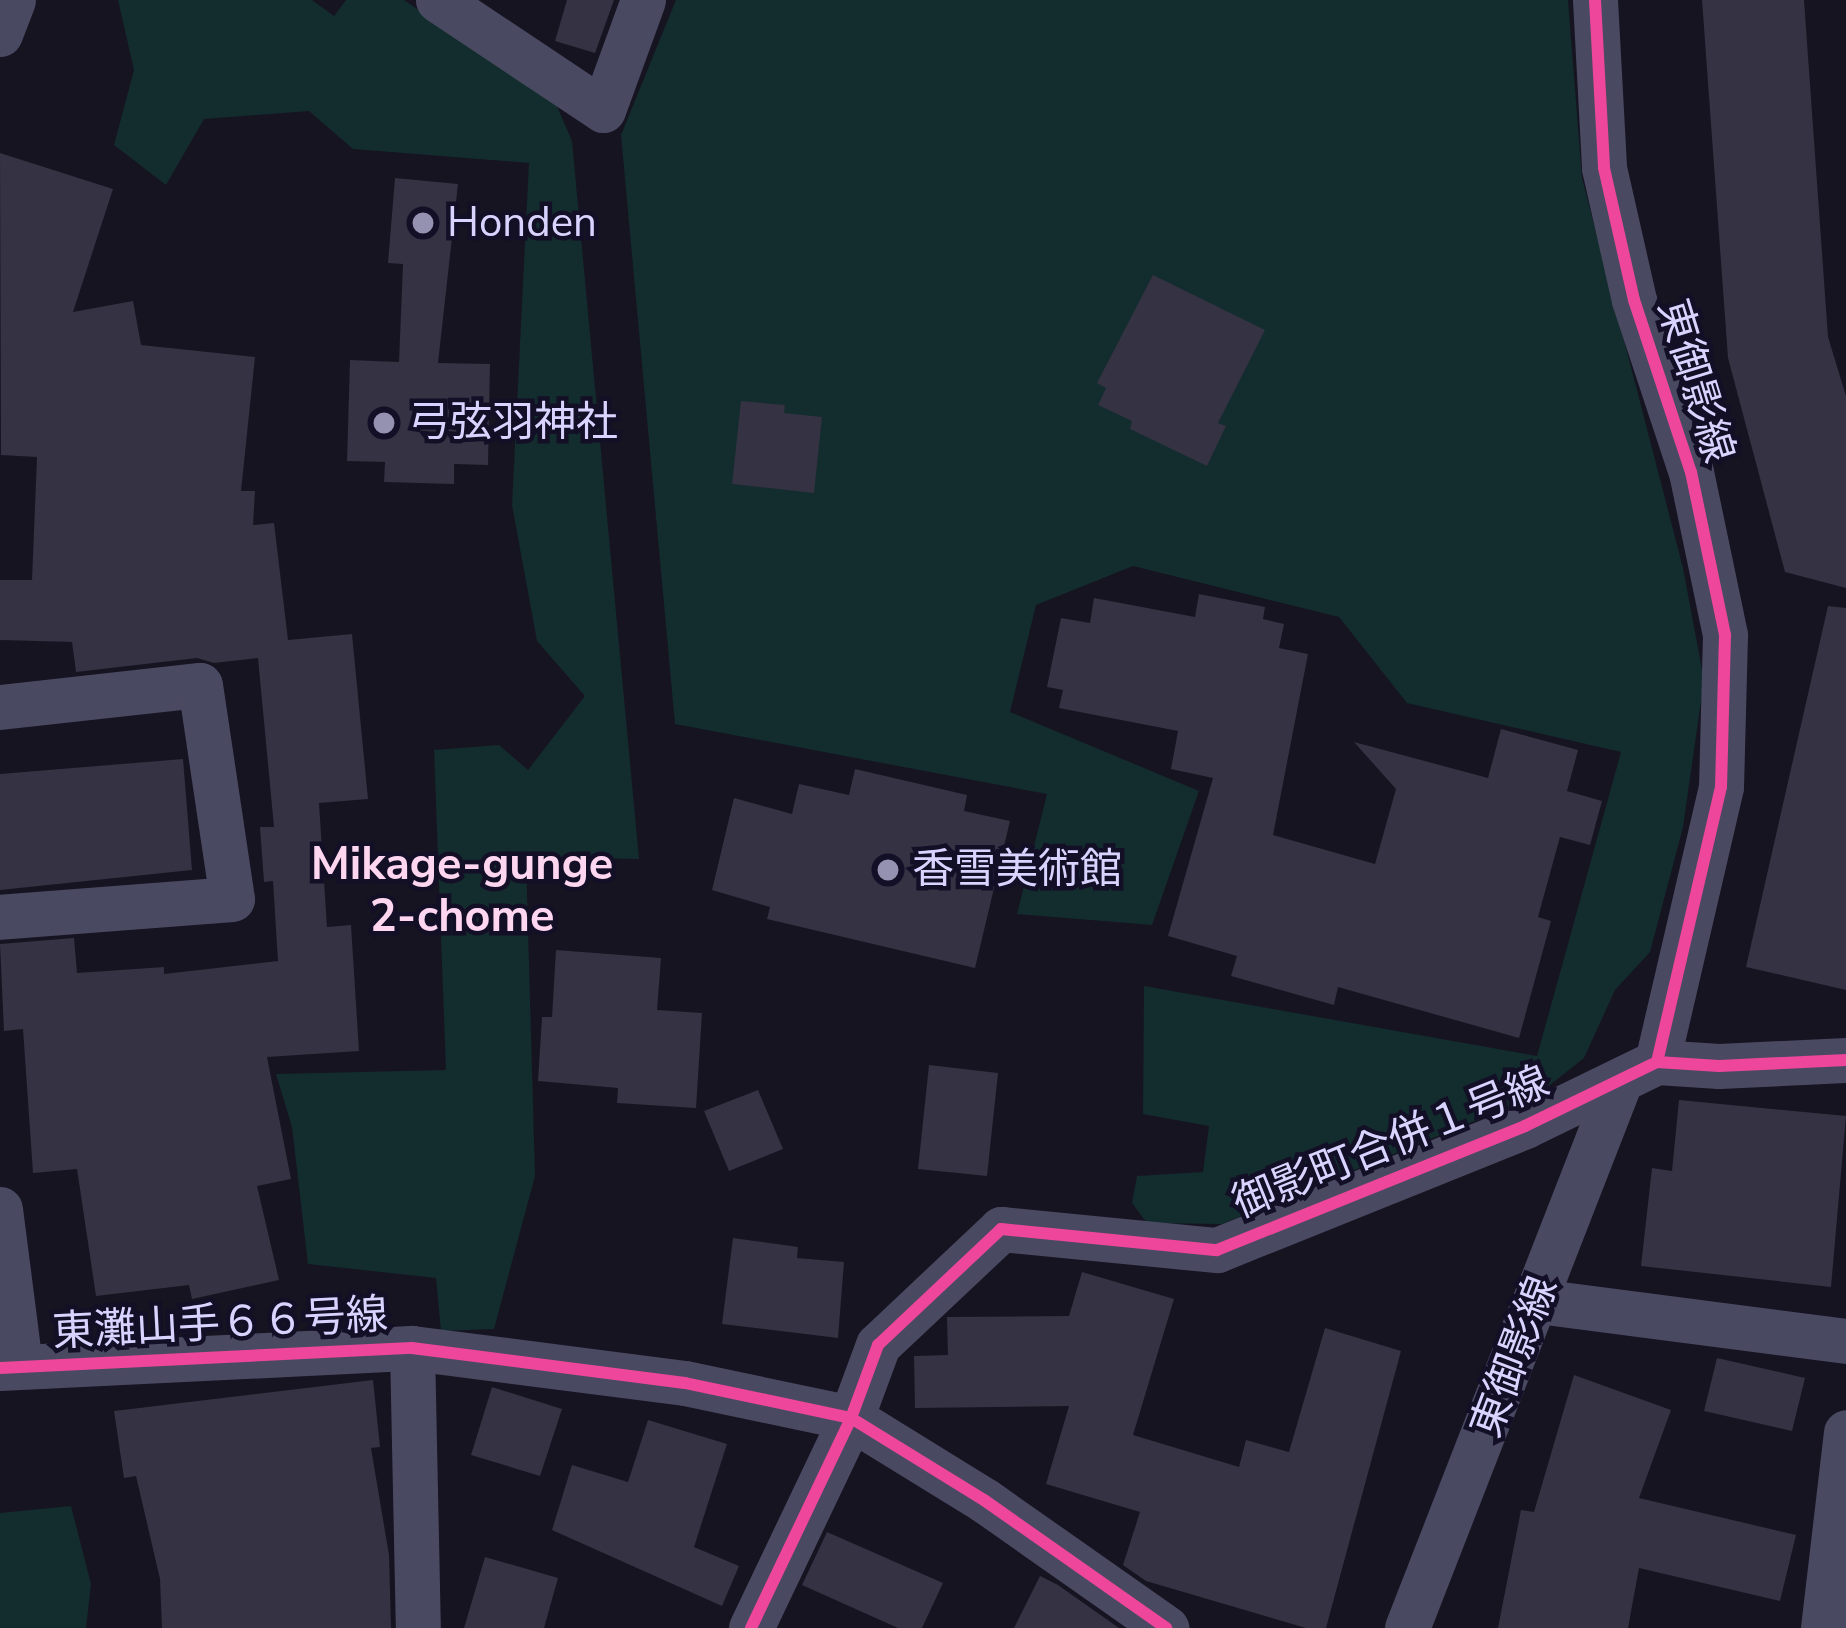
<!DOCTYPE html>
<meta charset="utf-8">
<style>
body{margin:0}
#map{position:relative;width:1846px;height:1628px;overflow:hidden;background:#161421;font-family:"Nunito Sans","Noto Sans JP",sans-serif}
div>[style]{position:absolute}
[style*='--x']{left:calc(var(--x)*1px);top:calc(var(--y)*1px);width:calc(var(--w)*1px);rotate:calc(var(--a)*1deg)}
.green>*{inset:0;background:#132c2d}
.building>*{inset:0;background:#343243}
.minor>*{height:45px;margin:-22.5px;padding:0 22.5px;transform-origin:22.5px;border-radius:22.5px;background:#4a4962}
.cycleway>*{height:12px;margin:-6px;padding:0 6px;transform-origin:6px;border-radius:6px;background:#ed469a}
.dots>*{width:33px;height:33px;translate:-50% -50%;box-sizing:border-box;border:6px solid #130f26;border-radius:50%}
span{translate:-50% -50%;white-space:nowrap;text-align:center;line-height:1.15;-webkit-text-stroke:9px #130f26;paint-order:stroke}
.poi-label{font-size:42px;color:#d9d4ff}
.left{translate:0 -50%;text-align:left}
.street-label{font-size:42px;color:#d9d4ff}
.neighbourhood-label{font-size:45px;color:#ffd6f0;font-weight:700}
</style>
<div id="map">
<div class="green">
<div style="clip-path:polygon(118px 0,312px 0,334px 16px,346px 0,404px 0,556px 104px,572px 141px,639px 859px,526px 857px,535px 1176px,494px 1329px,441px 1331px,436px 1278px,308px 1264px,292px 1127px,276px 1074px,446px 1070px,434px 750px,499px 745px,528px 770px,585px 696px,537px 641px,512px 505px,529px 163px,353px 149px,309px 111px,204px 119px,166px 185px,114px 145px,134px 70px)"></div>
<div style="clip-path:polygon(676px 0,1568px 0,1582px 178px,1683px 568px,1704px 680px,1683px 827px,1650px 952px,1615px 990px,1584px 1058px,1536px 1096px,1222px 1224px,1147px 1223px,1132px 1203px,1137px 1176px,1203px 1172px,1209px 1126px,1143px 1114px,1144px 986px,1537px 1056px,1621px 752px,1407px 703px,1339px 617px,1133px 566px,1036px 605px,1010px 712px,1199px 791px,1152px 925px,1017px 914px,1047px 794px,675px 724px,621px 135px)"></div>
<div style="clip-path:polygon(71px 1506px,91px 1584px,86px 1628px,0 1628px,0 1513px)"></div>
</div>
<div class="building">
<div style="clip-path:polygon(567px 0,614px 0,595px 53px,555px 41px)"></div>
<div style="clip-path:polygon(1702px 0,1804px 0,1828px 337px,1846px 396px,1846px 588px,1785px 572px,1728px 358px)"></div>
<div style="clip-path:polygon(0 153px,113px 189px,73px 312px,133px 301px,141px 345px,255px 357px,241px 491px,255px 491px,253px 525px,274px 523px,288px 640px,352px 634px,368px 799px,319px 803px,327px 927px,351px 925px,359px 1051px,267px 1057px,291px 1179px,257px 1186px,279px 1280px,192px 1299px,189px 1285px,96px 1296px,77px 1169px,33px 1173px,23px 1029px,4px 1031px,0 944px,74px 938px,77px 973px,164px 967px,164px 974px,278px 961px,273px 881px,264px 882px,260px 827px,274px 827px,258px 658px,214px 663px,197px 658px,76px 672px,72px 642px,0 640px,0 580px,32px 580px,37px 457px,1px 455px)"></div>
<div style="clip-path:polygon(395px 178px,458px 184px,438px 363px,490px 364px,488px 465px,454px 464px,454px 484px,384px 482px,385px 462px,347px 461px,350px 360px,399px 362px,403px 264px,388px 263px)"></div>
<div style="clip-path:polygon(1153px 275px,1265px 330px,1218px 423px,1226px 426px,1207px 466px,1130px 429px,1132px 421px,1098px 405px,1106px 388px,1097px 383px)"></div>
<div style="clip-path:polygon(741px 401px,785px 405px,784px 413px,822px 417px,814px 493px,732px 484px)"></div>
<div style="clip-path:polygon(1199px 594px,1265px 607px,1263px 619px,1284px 624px,1279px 648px,1308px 654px,1273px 835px,1375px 864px,1396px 789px,1354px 742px,1488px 778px,1501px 729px,1578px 750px,1567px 791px,1602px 801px,1590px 845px,1560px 837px,1538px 917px,1551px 921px,1519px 1038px,1338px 987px,1334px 1005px,1231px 976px,1237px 956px,1168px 936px,1213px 778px,1171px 769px,1178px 731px,1059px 708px,1063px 690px,1047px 687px,1061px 618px,1090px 623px,1094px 598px,1195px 617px)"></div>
<div style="clip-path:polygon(1828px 606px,1846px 608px,1846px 990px,1746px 967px)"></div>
<div style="clip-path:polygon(183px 759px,192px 870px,0 890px,0 774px)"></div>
<div style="clip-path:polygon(855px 769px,967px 795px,964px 811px,1010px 821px,975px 968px,767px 919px,770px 907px,712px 890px,734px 798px,792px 814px,799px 784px,849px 795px)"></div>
<div style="clip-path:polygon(556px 950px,661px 958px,657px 1010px,702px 1013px,696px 1108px,617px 1103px,618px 1088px,538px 1081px,542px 1017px,552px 1017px)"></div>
<div style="clip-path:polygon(929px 1065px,998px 1073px,987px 1176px,918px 1169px)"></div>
<div style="clip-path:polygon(758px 1090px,783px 1149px,729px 1171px,704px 1111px)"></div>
<div style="clip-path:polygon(1679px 1100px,1846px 1116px,1831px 1287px,1641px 1266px,1652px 1168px,1672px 1171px)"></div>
<div style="clip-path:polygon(733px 1238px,798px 1247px,797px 1258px,844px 1262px,838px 1338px,722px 1324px)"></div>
<div style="clip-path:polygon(1082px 1272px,1174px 1299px,1133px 1435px,1239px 1467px,1246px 1440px,1289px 1452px,1325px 1328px,1401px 1351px,1326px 1628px,1306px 1628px,1146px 1581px,1123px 1565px,1140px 1512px,1046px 1484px,1069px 1406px,915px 1408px,914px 1356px,948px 1355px,947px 1317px,1069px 1316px)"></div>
<div style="clip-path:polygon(1717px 1358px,1805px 1378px,1792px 1431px,1704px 1411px)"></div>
<div style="clip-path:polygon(1574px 1375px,1671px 1410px,1639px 1498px,1796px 1535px,1780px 1601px,1639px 1568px,1628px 1628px,1498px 1628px,1521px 1510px,1534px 1512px)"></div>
<div style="clip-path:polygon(373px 1380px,380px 1447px,371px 1448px,389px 1555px,391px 1628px,162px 1628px,160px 1579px,136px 1476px,124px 1478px,114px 1411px)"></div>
<div style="clip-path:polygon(492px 1387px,562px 1409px,540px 1476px,471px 1455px)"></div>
<div style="clip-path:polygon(648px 1420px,727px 1444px,694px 1547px,739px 1566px,722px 1606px,552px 1530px,572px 1465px,628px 1482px)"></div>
<div style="clip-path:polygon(827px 1532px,943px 1583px,922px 1628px,898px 1628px,802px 1585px)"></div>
<div style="clip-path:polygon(485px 1557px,558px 1578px,544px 1628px,464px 1628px)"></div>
<div style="clip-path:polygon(1040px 1576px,1058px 1585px,1119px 1628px,1014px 1628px)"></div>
</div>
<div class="minor">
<div style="--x:438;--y:0;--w:198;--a:33.7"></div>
<div style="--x:603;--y:110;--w:117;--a:-70"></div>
<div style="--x:1595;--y:0;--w:168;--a:86.9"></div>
<div style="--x:1604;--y:168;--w:135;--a:77.2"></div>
<div style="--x:1634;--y:300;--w:181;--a:71.7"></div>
<div style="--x:1691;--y:472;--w:167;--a:78.2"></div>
<div style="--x:1725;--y:635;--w:152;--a:91.5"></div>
<div style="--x:1721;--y:787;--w:282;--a:103.1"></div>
<div style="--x:0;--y:34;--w:36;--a:-69"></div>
<div style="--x:0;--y:707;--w:201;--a:-6.3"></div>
<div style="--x:200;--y:685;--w:216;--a:81.5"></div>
<div style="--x:232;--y:899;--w:233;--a:175.6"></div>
<div style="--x:0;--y:1209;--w:158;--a:82.7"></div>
<div style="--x:1538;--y:1301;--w:311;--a:7.4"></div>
<div style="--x:412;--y:1348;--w:280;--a:88.8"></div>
<div style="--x:0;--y:1368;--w:412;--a:-2.8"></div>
<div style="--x:412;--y:1348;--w:275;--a:7.3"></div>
<div style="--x:685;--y:1383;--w:170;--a:11.9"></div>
<div style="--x:851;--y:1418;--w:156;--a:31.7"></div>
<div style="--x:984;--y:1500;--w:223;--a:35.1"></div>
<div style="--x:751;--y:1628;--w:233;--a:-64.5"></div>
<div style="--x:851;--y:1418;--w:78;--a:-69.7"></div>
<div style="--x:878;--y:1345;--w:169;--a:-43.3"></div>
<div style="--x:1001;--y:1229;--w:217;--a:5.6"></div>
<div style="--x:1217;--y:1250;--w:332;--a:-21.9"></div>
<div style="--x:1525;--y:1126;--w:147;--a:-25.9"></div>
<div style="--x:1657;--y:1062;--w:62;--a:3.7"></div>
<div style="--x:1719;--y:1066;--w:127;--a:-2.7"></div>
<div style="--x:1407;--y:1628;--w:584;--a:-68.71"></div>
<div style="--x:1823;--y:1628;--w:197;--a:-83.3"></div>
</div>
<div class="cycleway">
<div style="--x:1595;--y:0;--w:168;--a:86.9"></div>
<div style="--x:1604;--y:168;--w:135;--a:77.2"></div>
<div style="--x:1634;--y:300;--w:181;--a:71.7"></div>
<div style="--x:1691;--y:472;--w:167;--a:78.2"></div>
<div style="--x:1725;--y:635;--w:152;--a:91.5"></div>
<div style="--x:1721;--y:787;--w:282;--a:103.1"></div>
<div style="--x:0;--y:1368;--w:412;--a:-2.8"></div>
<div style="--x:412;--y:1348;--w:275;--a:7.3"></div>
<div style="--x:685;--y:1383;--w:170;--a:11.9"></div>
<div style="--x:851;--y:1418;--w:156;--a:31.7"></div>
<div style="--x:984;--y:1500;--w:223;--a:35.1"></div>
<div style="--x:751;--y:1628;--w:233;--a:-64.5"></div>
<div style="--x:851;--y:1418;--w:78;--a:-69.7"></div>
<div style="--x:878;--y:1345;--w:169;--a:-43.3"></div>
<div style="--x:1001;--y:1229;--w:217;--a:5.6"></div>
<div style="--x:1217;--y:1250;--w:332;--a:-21.9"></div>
<div style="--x:1525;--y:1126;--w:147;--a:-25.9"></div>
<div style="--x:1657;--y:1062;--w:62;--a:3.7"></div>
<div style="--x:1719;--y:1066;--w:127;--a:-2.7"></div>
</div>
<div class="dots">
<div style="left:423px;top:223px;background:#9591b1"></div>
<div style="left:384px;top:423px;background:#9591b1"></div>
<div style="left:888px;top:870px;background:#9591b1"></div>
</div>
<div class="poi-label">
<span class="left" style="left:447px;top:223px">Honden</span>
<span class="left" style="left:408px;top:423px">弓弦羽神社</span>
<span class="left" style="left:912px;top:870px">香雪美術館</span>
</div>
<div class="street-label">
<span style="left:1695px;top:381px;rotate:73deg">東御影線</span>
<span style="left:1391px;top:1143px;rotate:-22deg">御影町合併１号線</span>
<span style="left:220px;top:1324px;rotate:-3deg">東灘山手６６号線</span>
<span style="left:1515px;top:1357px;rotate:-69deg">東御影線</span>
</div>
<div class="neighbourhood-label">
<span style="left:462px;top:891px">Mikage-gunge<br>2-chome</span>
</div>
</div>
